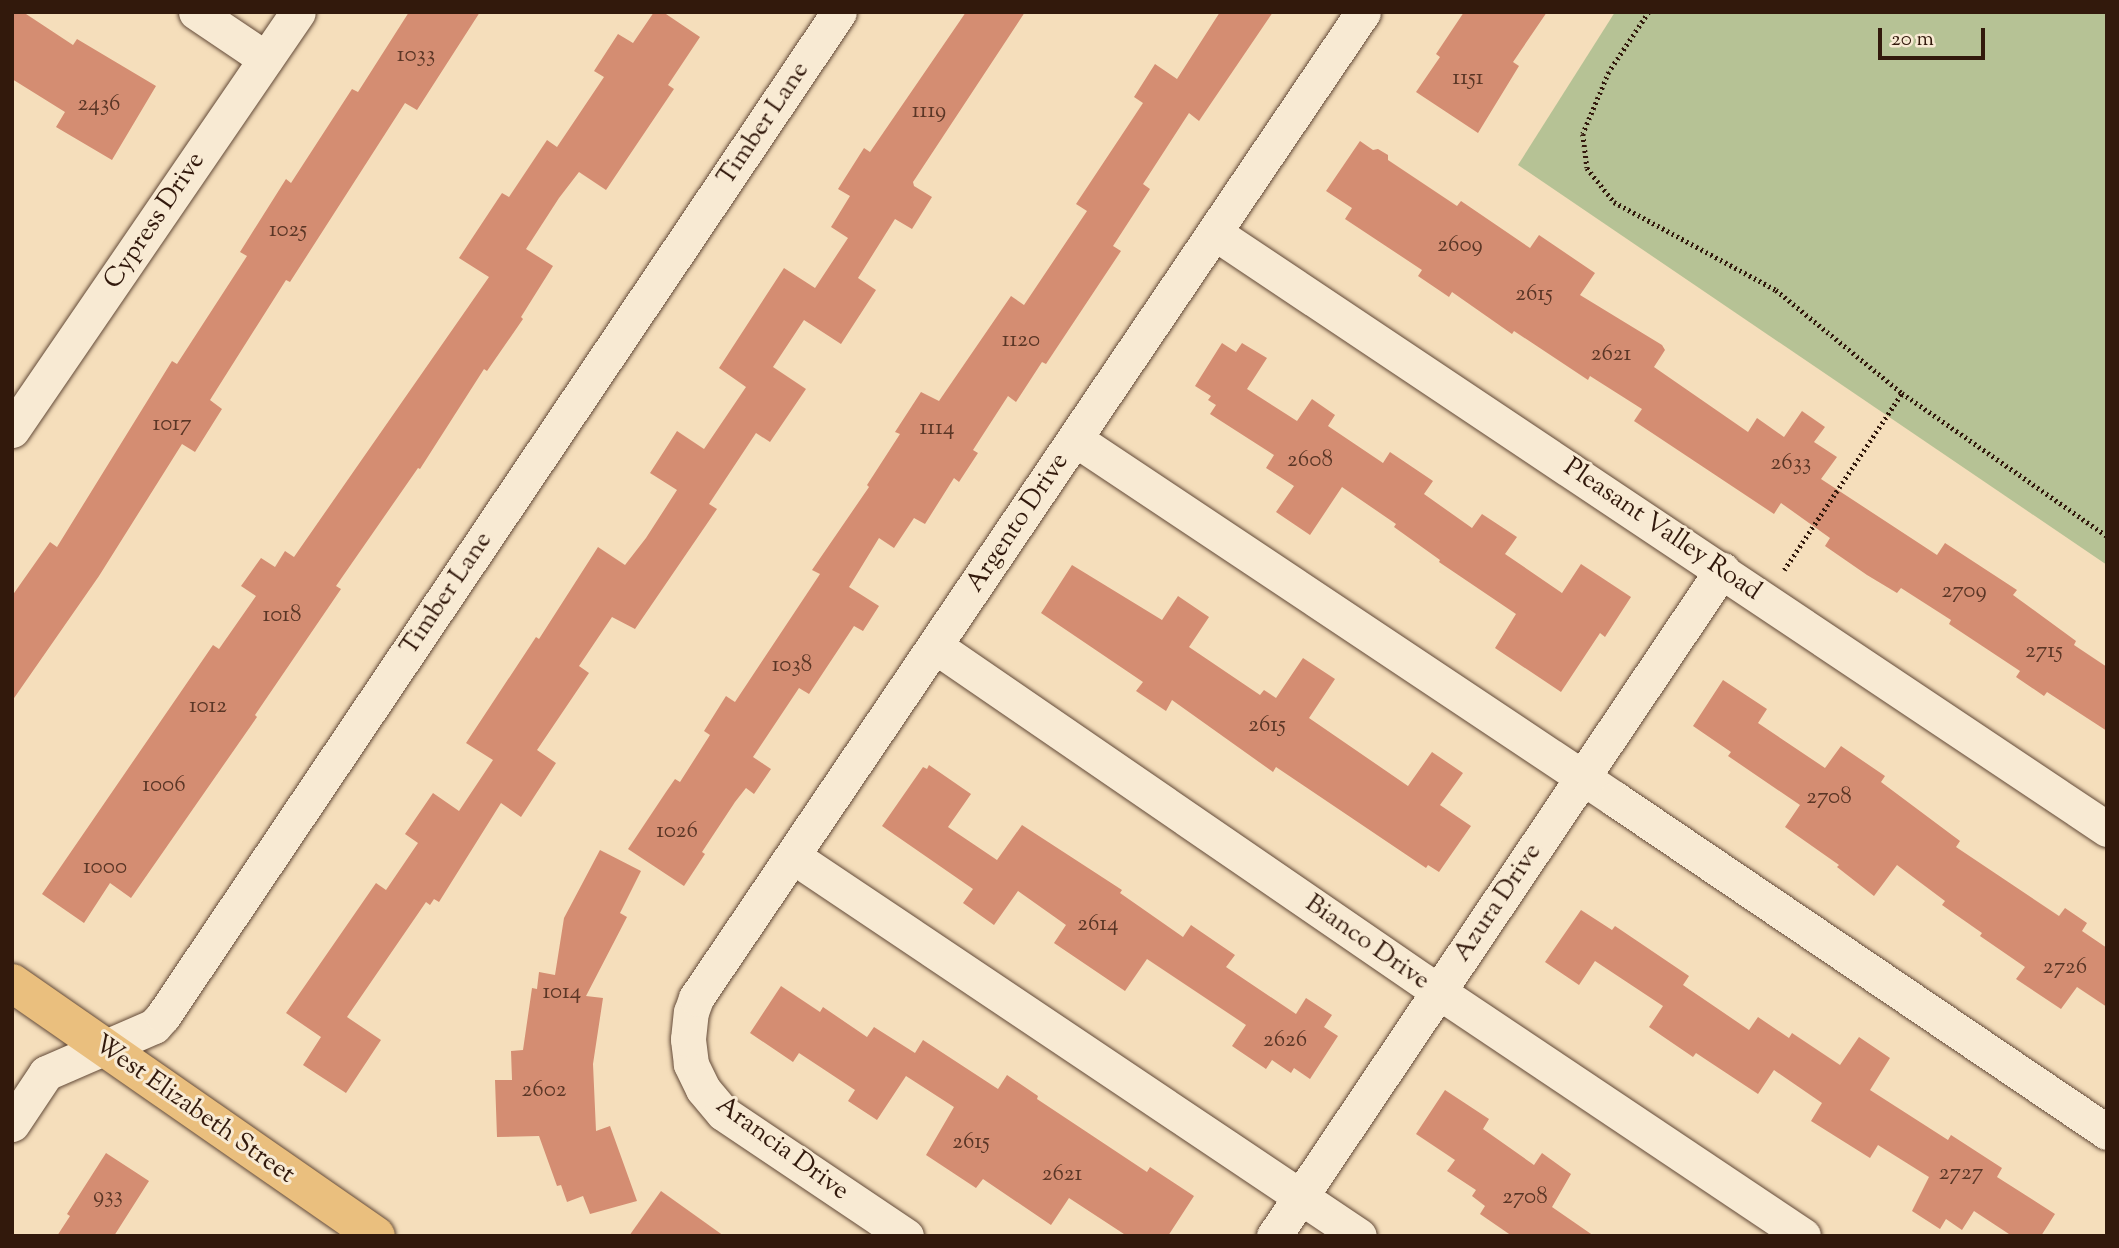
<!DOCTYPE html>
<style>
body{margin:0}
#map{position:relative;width:2119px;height:1248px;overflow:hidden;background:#f5debb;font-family:"Sorts Mill Goudy",serif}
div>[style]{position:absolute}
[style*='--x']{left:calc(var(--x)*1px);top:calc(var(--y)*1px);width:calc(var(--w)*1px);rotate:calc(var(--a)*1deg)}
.green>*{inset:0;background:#b6c295}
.building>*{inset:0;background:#d48d72}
.path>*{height:4.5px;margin-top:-2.25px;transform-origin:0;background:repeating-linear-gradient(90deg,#32190c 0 2px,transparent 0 5.5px)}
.roads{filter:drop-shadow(0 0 2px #634a38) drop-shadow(0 0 2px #634a38)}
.minor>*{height:35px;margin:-17.5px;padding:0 17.5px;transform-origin:17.5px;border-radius:17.5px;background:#f8ead3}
.major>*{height:38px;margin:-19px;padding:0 19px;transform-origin:19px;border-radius:19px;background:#eabf7e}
span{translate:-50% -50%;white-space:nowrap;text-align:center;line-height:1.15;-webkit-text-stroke:6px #f8ead3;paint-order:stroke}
.number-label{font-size:23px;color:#5a3626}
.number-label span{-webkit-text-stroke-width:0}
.street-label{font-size:26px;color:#32190c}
.frame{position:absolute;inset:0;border:14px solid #32190c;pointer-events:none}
.scale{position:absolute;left:1878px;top:28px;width:107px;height:32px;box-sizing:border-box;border:4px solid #32190c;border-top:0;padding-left:9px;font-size:21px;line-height:24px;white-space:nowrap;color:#32190c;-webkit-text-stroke:5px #f8ead3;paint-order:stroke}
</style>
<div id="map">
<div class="green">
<div style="clip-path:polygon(1615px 12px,2107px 12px,2107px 565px,1518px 165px)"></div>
</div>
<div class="building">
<div style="clip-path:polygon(12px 12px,23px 12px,73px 45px,77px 39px,156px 86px,112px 160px,56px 127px,65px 112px,12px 79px)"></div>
<div style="clip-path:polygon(409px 12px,480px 12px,417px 110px,405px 103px,290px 282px,286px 280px,210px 400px,222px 409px,195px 452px,182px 444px,99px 576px,12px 701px,12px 596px,50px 542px,57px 547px,172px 361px,177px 364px,247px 256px,240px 252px,286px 179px,291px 183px,352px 89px,358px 92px)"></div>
<div style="clip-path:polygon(654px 12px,663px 12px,700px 37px,668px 85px,674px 89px,606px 190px,579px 172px,559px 198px,526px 249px,553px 266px,521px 317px,523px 319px,487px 371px,484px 369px,420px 469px,418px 468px,336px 586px,341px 589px,255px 715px,257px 717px,131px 898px,110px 883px,84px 923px,42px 894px,213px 645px,219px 649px,256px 596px,241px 586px,261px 558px,275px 567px,285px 551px,294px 557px,489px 277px,459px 258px,502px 193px,509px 197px,547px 140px,557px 147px,604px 77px,594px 71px,618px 34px,633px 43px)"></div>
<div style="clip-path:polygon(966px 12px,1025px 12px,913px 182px,914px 186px,932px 197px,912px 229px,895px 219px,858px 278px,876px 290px,841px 344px,804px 320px,773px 367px,806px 389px,770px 442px,756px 433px,709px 504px,717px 509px,635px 629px,612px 617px,579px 666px,589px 673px,537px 750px,556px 763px,521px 817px,501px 803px,439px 902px,434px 899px,430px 905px,426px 902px,347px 1017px,381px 1040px,346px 1093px,303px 1065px,321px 1037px,286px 1013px,376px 883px,386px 890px,418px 843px,405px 834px,433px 793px,459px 811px,493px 760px,466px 743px,536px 637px,539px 639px,598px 547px,625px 565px,646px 538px,677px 490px,650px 473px,677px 431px,704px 449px,746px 387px,719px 368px,784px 268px,815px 288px,848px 238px,831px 227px,850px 196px,838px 189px,864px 148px,870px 152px)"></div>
<div style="clip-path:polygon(1220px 12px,1273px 12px,1199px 121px,1189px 113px,1143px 184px,1150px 189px,1113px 246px,1121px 251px,1046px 364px,1042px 362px,1016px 402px,1008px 396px,973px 450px,978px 453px,959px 482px,954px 478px,925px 524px,914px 518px,894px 548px,879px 538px,849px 587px,879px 606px,863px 631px,854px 626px,809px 694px,799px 688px,753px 757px,771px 769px,754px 794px,746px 788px,735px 802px,702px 852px,705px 854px,684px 886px,628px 849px,666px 792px,675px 779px,680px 782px,710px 735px,704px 731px,726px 696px,735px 702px,820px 574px,812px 570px,869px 487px,867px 485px,900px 434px,895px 432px,921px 392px,939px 401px,1011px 296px,1024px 305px,1087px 211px,1076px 204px,1143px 103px,1134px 97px,1155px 64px,1177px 79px)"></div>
<div style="clip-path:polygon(1464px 12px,1547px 12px,1513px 62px,1519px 66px,1478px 133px,1416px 92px,1440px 57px,1436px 54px)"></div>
<div style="clip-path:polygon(1360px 141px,1373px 150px,1378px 149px,1388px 155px,1388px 160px,1457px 206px,1461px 201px,1530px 248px,1539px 235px,1595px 273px,1580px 295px,1662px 345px,1665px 350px,1654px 367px,1748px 432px,1757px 418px,1784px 437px,1802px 411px,1825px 427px,1814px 442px,1837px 457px,1821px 479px,1937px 555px,1945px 543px,2017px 590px,2013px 595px,2076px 641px,2074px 645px,2107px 667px,2107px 731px,2047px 692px,2044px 696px,2016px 677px,2020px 671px,1949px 624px,1951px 620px,1901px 588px,1897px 593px,1867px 575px,1825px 546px,1830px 538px,1781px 503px,1774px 514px,1634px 421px,1642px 409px,1590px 376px,1588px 380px,1514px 331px,1512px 334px,1452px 292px,1449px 297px,1418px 276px,1422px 270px,1345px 219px,1352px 208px,1326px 191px)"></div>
<div style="clip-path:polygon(1222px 343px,1236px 352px,1242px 343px,1267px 358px,1247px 389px,1297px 421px,1312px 399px,1335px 415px,1328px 426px,1383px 463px,1390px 452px,1433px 481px,1424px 494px,1472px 528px,1482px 514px,1517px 537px,1505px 554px,1562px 593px,1581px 564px,1631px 597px,1605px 637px,1600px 633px,1561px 692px,1495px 648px,1516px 614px,1439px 562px,1440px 560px,1394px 527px,1396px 524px,1342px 487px,1310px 535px,1276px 512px,1294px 486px,1266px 468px,1274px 455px,1210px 414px,1216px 405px,1208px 400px,1211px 396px,1195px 386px)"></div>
<div style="clip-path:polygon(1072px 565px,1162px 620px,1178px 596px,1209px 617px,1189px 647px,1260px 695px,1264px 690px,1276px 698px,1303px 658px,1335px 679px,1309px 718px,1408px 786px,1432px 752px,1463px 773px,1440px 805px,1471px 826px,1439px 872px,1428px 865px,1426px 868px,1276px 767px,1273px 772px,1172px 700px,1166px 711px,1136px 691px,1143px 682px,1041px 613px)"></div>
<div style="clip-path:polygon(1723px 680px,1767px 709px,1758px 723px,1825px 768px,1841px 746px,1885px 776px,1881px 782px,1960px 841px,1956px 847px,2059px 916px,2065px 908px,2087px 923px,2082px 931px,2107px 948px,2107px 1007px,2077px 987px,2061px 1009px,2016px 979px,2025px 967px,1980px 936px,1982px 933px,1942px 905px,1945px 901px,1897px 865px,1874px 896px,1837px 867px,1839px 865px,1785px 827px,1800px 805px,1728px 756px,1731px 752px,1693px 726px)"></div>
<div style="clip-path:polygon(929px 765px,971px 794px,948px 827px,997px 860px,1022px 825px,1122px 890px,1120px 893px,1183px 937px,1191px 925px,1235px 955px,1226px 967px,1296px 1014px,1306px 998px,1332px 1015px,1324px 1027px,1338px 1036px,1310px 1079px,1294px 1068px,1291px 1073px,1272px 1060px,1266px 1069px,1232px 1046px,1246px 1025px,1147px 959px,1125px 991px,1054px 943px,1066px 925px,1018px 891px,994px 925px,963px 903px,973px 889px,882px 826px,923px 767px,927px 769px)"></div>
<div style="clip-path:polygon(600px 850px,641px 871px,620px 913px,627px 917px,586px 996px,603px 998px,593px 1064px,596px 1131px,610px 1126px,637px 1201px,590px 1214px,583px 1196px,567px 1202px,561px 1185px,557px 1186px,539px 1136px,497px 1137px,495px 1080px,512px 1080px,511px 1051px,523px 1050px,532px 988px,537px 989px,539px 972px,555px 975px,564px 918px)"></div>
<div style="clip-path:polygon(1581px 910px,1612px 930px,1615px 926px,1689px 976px,1683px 985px,1749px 1030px,1758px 1017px,1789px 1038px,1792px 1033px,1840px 1065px,1859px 1037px,1890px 1058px,1870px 1090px,1948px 1140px,1951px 1135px,2002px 1168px,1997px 1177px,2055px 1214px,2041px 1236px,2012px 1236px,1974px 1211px,1962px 1230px,1946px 1219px,1940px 1229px,1912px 1211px,1929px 1177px,1878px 1145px,1870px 1158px,1811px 1121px,1822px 1103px,1774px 1070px,1758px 1094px,1696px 1053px,1693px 1057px,1649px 1027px,1663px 1006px,1595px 961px,1579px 985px,1545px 962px)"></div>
<div style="clip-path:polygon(781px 986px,820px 1012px,823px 1007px,867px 1037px,874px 1027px,915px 1053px,923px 1040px,998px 1089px,1007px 1075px,1038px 1096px,1037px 1099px,1147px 1172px,1150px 1167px,1194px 1196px,1168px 1236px,1127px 1236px,1069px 1198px,1051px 1225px,983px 1179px,976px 1188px,926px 1155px,954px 1107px,906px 1076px,877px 1120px,848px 1101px,855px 1090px,799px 1053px,793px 1062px,750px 1033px)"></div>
<div style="clip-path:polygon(1445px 1090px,1489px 1119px,1483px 1129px,1534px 1165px,1542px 1153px,1571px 1174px,1552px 1207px,1594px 1236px,1512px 1236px,1480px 1214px,1485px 1206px,1472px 1196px,1476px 1190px,1447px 1171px,1455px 1160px,1416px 1134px)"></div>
<div style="clip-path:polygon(106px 1153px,149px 1181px,114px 1236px,57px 1236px,70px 1216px,67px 1214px)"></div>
<div style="clip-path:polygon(661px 1191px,724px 1236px,629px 1236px)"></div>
</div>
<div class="path">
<div style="--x:1649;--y:12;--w:72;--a:123.7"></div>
<div style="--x:1609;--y:72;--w:67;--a:112.8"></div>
<div style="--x:1583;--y:134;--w:34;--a:83"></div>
<div style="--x:1587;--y:168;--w:43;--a:51.5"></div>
<div style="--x:1614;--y:202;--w:184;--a:28.5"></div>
<div style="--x:1776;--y:290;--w:163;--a:39.3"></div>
<div style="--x:1902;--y:393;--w:250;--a:34.9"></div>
<div style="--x:1784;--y:570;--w:213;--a:-56.3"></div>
</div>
<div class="roads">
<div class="minor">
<div style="--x:196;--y:12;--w:84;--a:33.9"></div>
<div style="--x:1215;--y:233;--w:1073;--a:33.75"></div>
<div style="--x:12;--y:430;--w:506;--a:-55.62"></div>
<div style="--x:1075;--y:439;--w:649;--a:33.69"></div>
<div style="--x:1615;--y:799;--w:594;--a:34.09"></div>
<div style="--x:935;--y:646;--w:611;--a:34.47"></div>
<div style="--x:1439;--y:992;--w:438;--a:33.8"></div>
<div style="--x:794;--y:857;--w:680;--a:33.85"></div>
<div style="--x:12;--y:1124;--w:61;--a:-56.3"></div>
<div style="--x:46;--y:1073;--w:118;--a:-23.5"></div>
<div style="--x:154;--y:1026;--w:13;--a:-48"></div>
<div style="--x:163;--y:1016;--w:1210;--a:-56.05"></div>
<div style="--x:906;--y:1236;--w:220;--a:-146.1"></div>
<div style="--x:723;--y:1113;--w:31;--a:-130"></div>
<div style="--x:703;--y:1089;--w:28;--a:-116"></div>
<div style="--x:691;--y:1064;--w:25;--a:-97"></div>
<div style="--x:688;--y:1039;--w:27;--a:-84"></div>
<div style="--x:691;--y:1012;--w:15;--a:-70"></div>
<div style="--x:696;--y:998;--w:1190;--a:-55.92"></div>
<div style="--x:1274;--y:1236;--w:803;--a:-56.07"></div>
</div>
<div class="major">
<div style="--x:12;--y:983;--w:443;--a:34.8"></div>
</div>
</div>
<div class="number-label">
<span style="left:416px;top:56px">1033</span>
<span style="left:1468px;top:79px">1151</span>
<span style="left:99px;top:105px">2436</span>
<span style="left:929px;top:112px">1119</span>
<span style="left:288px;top:231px">1025</span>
<span style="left:1460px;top:246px">2609</span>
<span style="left:1534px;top:295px">2615</span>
<span style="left:1021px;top:341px">1120</span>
<span style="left:1611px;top:355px">2621</span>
<span style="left:172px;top:425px">1017</span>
<span style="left:937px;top:429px">1114</span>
<span style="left:1310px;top:461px">2608</span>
<span style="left:1791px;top:464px">2633</span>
<span style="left:1964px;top:592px">2709</span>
<span style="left:282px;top:616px">1018</span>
<span style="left:2044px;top:652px">2715</span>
<span style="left:792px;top:666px">1038</span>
<span style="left:208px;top:707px">1012</span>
<span style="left:1267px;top:726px">2615</span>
<span style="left:164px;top:786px">1006</span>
<span style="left:1829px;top:798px">2708</span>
<span style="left:677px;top:832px">1026</span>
<span style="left:105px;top:868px">1000</span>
<span style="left:1098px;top:925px">2614</span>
<span style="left:2065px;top:968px">2726</span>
<span style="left:562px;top:993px">1014</span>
<span style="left:1285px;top:1041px">2626</span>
<span style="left:544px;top:1091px">2602</span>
<span style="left:971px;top:1143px">2615</span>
<span style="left:1961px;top:1174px">2727</span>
<span style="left:1062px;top:1175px">2621</span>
<span style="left:108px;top:1197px">933</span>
<span style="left:1525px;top:1198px">2708</span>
</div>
<div class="street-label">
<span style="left:764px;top:124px;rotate:-56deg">Timber Lane</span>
<span style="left:155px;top:221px;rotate:-56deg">Cypress Drive</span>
<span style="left:1018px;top:523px;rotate:-56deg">Argento Drive</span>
<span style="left:1662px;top:530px;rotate:34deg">Pleasant Valley Road</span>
<span style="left:447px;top:594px;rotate:-56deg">Timber Lane</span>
<span style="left:1498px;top:903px;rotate:-56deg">Azura Drive</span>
<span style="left:1367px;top:943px;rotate:35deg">Bianco Drive</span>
<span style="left:194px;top:1110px;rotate:35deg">West Elizabeth Street</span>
<span style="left:782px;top:1149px;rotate:36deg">Arancia Drive</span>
</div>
<div class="frame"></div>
<div class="scale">20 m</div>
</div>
